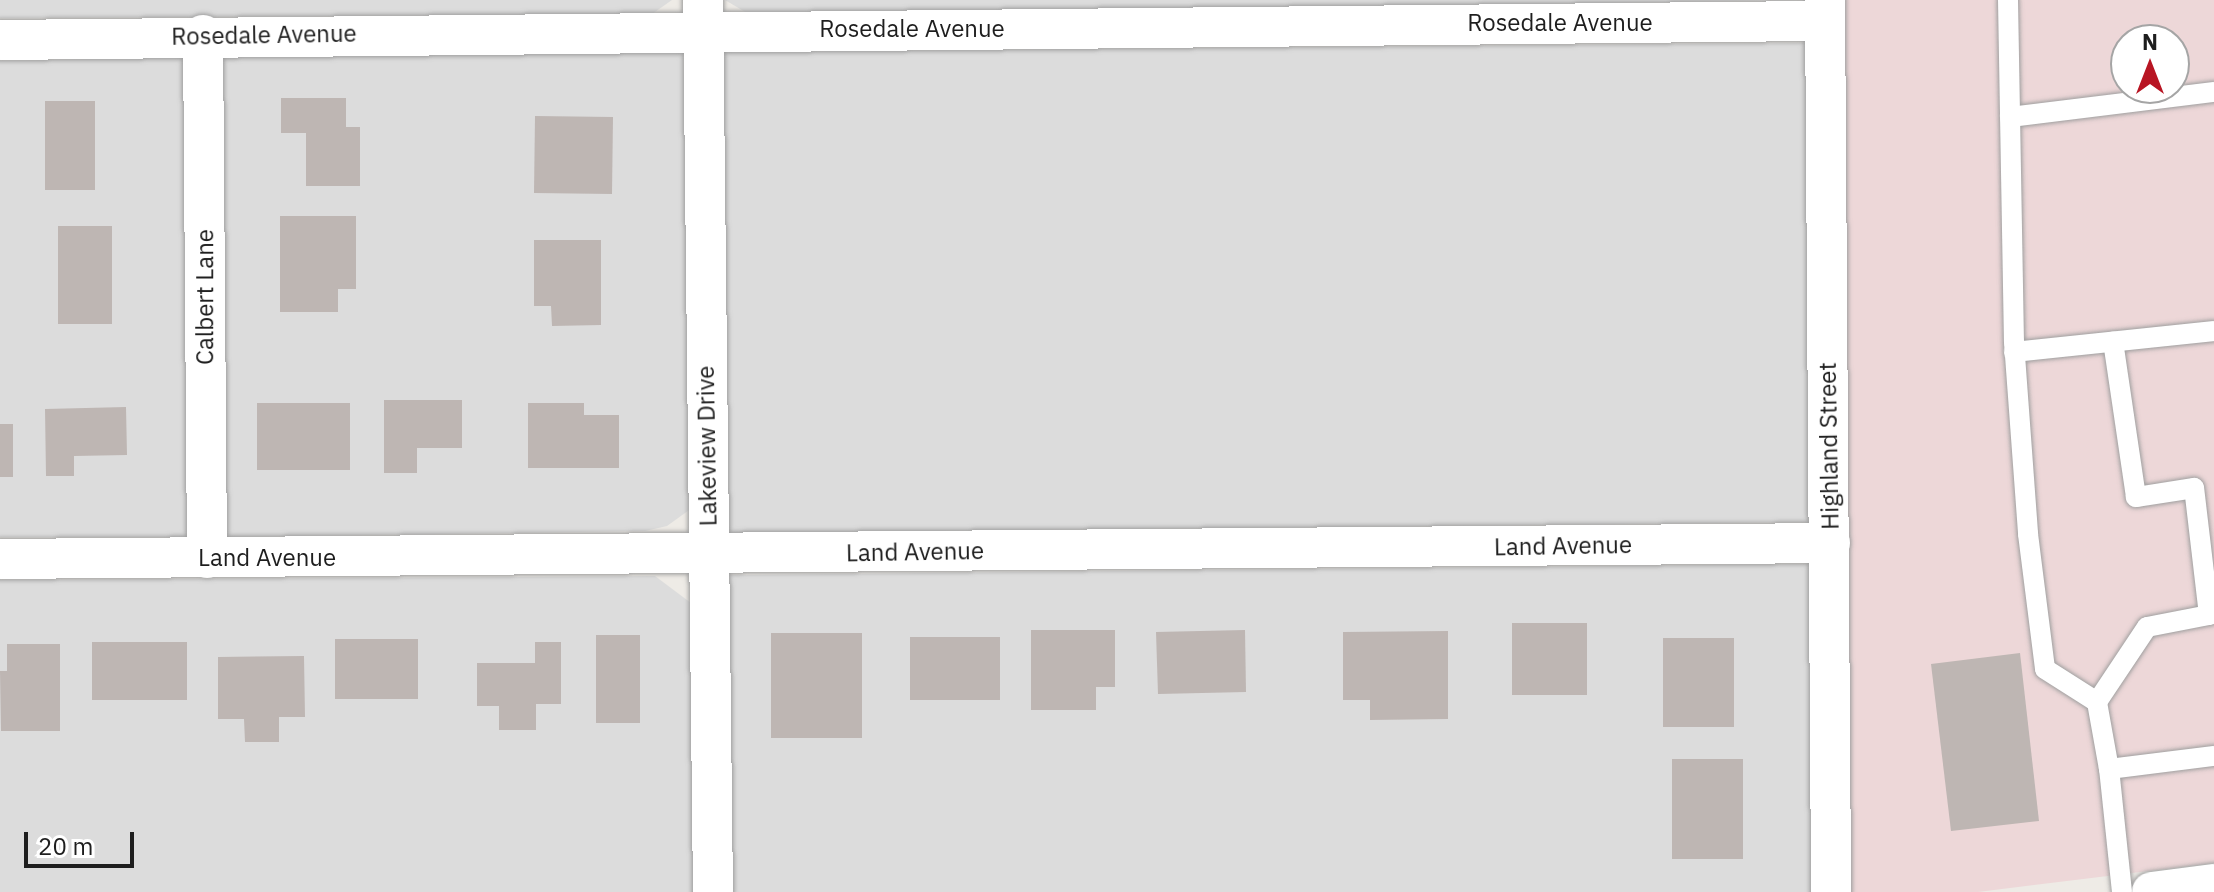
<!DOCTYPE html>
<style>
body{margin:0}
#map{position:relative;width:2214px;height:892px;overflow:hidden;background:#eeebe6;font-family:"IBM Plex Sans",sans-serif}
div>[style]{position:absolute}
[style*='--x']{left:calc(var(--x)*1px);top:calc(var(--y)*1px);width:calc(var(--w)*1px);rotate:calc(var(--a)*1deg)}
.residential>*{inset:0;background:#dcdcdc}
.commercial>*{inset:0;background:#edd7d8}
.building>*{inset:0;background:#beb6b3}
.roads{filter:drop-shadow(0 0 2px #9f9f9f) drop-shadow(0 0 2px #9f9f9f)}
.service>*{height:20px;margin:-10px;padding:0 10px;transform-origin:10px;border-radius:10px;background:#fff}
.minor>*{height:40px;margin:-20px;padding:0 20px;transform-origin:20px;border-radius:20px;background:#fff}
span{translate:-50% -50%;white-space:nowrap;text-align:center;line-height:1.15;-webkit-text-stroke:8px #fff;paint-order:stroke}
.street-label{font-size:24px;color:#1e1e1e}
.north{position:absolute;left:2110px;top:24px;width:80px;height:80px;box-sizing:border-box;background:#fff;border:2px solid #a5a5a5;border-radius:50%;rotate:0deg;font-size:22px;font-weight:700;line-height:32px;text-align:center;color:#1e1e1e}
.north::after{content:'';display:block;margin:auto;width:28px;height:36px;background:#b81523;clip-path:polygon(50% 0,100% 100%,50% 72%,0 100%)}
.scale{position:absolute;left:24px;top:832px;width:110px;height:36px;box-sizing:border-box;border:4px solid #1e1e1e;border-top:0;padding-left:10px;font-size:24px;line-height:28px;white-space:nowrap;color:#1e1e1e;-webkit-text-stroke:6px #fff;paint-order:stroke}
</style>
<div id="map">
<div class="residential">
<div style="clip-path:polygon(0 0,672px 0,652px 14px,0 18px)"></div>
<div style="clip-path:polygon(725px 0,1796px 0,752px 16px)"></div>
<div style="clip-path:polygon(1806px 43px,1811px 522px,727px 533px,720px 52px)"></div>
<div style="clip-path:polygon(683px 52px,697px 486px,692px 508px,667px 526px,645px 531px,226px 537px,222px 57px)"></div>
<div style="clip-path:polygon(185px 57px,188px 537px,0 537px,0 61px)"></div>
<div style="clip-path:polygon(1811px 564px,1812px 892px,732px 892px,728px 575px)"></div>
<div style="clip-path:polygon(655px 576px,695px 606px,696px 892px,0 892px,0 580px)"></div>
</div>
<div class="commercial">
<div style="clip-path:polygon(evenodd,1844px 0,2214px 0,2214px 863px,1978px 892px,1850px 892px,1844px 0,2126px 40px,2174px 40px,2174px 88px,2126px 88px,2126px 40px)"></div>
</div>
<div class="building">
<div style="clip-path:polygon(281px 98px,346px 98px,346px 127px,360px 127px,360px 186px,306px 186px,306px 133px,281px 133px)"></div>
<div style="clip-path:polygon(45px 101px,95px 101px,95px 190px,45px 190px)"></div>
<div style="clip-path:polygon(535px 116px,613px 117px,612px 194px,534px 193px)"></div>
<div style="clip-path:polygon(280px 216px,356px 216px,356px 289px,338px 289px,338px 312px,280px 312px)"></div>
<div style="clip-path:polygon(58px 226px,112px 226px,112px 324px,58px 324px)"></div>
<div style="clip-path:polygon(534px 240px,601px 240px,601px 325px,552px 326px,551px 306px,534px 306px)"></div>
<div style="clip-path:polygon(384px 400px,462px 400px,462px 448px,417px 448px,417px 473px,384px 473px)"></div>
<div style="clip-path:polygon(257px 403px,350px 403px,350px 470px,257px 470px)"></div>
<div style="clip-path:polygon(528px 403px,584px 403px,584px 415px,619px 415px,619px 468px,528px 468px)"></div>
<div style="clip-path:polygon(126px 407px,127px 455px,74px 456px,74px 476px,46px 476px,45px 409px)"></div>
<div style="clip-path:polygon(0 424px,13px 424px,13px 477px,0 477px)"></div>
<div style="clip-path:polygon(1512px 623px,1587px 623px,1587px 695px,1512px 695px)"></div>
<div style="clip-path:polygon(1031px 630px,1115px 630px,1115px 687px,1096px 687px,1096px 710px,1031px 710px)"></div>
<div style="clip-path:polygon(1245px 630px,1246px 692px,1158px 694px,1156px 632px)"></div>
<div style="clip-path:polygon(1448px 631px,1448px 719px,1370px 720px,1370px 700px,1343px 700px,1343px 632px)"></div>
<div style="clip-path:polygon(771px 633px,862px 633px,862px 738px,771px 738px)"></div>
<div style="clip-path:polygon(596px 635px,640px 635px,640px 723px,596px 723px)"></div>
<div style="clip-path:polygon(910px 637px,1000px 637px,1000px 700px,910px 700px)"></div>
<div style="clip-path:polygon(1663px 638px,1734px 638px,1734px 727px,1663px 727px)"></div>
<div style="clip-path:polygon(335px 639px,418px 639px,418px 699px,335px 699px)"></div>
<div style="clip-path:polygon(92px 642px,187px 642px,187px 700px,92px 700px)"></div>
<div style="clip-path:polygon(535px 642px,561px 642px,561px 704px,536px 704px,536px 730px,499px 730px,499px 706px,477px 706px,477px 663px,535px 663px)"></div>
<div style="clip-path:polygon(7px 644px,60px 644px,60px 731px,1px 731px,0 671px,7px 671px)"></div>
<div style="clip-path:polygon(2020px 653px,2039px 821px,1951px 831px,1931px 664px)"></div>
<div style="clip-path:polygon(304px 656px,305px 717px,279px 717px,279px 742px,245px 742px,244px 719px,218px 719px,218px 657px)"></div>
<div style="clip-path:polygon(1672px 759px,1743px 759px,1743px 859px,1672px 859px)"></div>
</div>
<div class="roads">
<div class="service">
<div style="--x:2008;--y:0;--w:342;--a:89"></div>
<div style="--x:2014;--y:342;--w:193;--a:85.8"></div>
<div style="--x:2028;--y:534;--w:136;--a:82.8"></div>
<div style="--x:2045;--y:669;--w:62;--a:32.4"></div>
<div style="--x:2010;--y:117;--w:206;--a:-7"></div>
<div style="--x:2014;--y:352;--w:201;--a:-6"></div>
<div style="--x:2109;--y:769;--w:68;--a:-100.2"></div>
<div style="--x:2097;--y:702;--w:90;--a:-56.3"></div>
<div style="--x:2147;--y:627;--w:63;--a:-11"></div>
<div style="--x:2209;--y:615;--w:128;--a:-96.7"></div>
<div style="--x:2194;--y:488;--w:59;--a:171.2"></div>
<div style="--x:2136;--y:497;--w:157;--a:-98.4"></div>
<div style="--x:2122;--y:892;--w:124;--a:-96"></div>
<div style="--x:2109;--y:769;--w:106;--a:-7.1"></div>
</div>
<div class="minor">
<div style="--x:703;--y:0;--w:892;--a:89.36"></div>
<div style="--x:1825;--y:0;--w:892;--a:89.61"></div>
<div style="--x:203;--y:35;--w:523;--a:89.56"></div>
<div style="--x:0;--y:40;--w:1825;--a:-0.6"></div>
<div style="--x:0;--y:559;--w:1830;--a:-0.5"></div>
<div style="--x:2152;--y:892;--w:63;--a:-7.4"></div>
</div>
</div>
<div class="street-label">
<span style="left:1560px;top:23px">Rosedale Avenue</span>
<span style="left:912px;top:29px">Rosedale Avenue</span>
<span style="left:264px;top:35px;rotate:-1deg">Rosedale Avenue</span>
<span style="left:205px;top:297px;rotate:-90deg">Calbert Lane</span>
<span style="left:707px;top:446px;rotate:-91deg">Lakeview Drive</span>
<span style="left:1829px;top:446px;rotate:-91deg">Highland Street</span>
<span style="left:1563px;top:546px;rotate:-1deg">Land Avenue</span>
<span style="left:915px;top:552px;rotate:-1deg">Land Avenue</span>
<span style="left:267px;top:558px">Land Avenue</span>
</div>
<div class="north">N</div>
<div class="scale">20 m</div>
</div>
